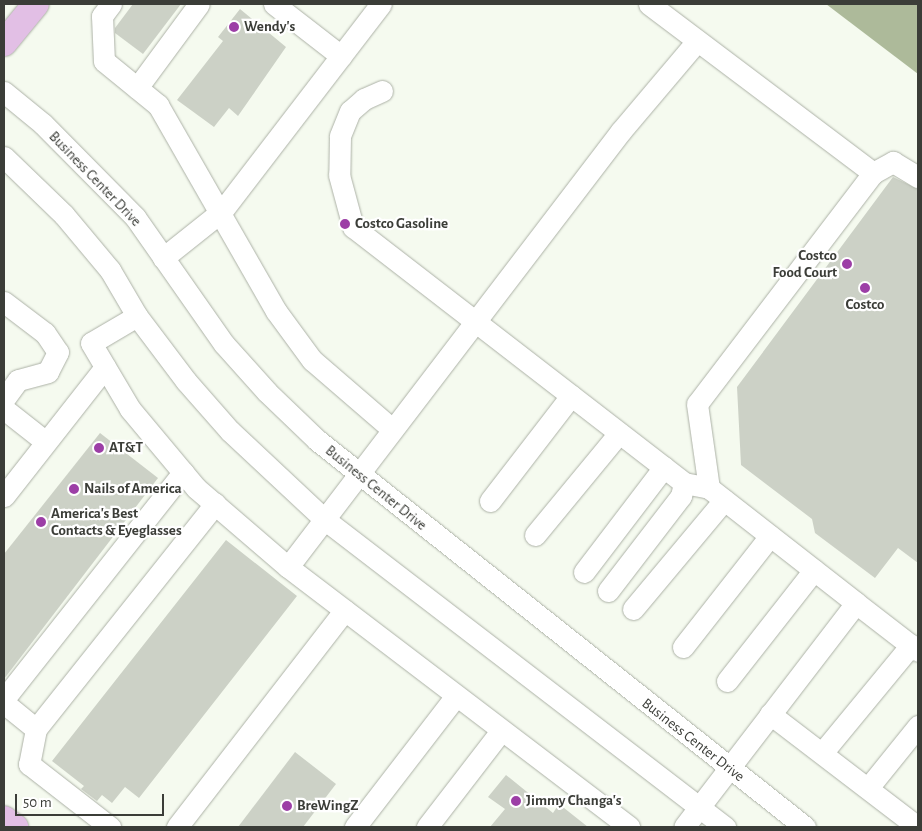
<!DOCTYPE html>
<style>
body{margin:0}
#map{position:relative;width:922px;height:831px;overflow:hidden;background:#f5faef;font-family:"Alegreya Sans",sans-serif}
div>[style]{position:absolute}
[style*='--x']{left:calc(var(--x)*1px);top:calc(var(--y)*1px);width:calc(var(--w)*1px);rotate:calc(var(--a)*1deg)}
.water>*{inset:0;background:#adba9a}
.building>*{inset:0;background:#ccd1c6}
.roads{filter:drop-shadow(0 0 1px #acb1a6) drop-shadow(0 0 1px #acb1a6)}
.minor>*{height:21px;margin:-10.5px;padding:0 10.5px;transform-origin:10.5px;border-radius:10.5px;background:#fff}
.major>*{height:26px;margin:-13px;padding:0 13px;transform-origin:13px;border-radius:13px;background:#e2bfe5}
.dots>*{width:14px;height:14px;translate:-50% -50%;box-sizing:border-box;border:2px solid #fff;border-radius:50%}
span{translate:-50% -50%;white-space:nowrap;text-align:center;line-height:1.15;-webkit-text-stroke:4.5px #fff;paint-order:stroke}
.poi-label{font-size:15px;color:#3b3d38;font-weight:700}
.left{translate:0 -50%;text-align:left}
.right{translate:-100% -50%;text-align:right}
.street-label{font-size:15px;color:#3b3d38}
.frame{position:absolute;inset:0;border:5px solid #3b3d38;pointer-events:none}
.scale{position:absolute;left:15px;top:794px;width:149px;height:22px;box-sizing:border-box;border:2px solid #3b3d38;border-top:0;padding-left:6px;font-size:15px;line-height:18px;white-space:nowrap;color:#3b3d38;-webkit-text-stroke:4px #fff;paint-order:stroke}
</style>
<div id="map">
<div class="water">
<div style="clip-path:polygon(826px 4px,918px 4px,918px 74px)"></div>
</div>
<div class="building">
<div style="clip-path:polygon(133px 4px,181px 4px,143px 54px,115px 33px,115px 28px)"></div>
<div style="clip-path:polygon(240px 9px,286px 47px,238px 116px,229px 108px,214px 127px,177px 100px,223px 41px,218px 37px)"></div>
<div style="clip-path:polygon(893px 177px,918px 189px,918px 563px,898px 548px,875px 578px,815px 533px,812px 519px,741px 465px,737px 387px)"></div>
<div style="clip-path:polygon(100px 433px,158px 478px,4px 679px,4px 554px)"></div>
<div style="clip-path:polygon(226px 540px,297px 596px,139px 798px,125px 787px,112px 803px,102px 795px,97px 801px,81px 789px,84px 786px,52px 761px)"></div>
<div style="clip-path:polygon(295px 752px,336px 784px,303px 827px,238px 827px)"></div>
<div style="clip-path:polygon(506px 775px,553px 813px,559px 804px,588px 827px,490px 827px,505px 809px,488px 797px)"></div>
</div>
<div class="roads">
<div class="minor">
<div style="--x:111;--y:4;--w:15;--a:127"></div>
<div style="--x:102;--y:16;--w:45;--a:87.5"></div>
<div style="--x:104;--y:61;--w:70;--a:39.2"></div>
<div style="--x:158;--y:105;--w:237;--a:60.2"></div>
<div style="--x:276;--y:311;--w:61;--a:53.7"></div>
<div style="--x:312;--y:360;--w:106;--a:40.8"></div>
<div style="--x:274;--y:4;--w:85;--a:37.8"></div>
<div style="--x:649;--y:4;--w:281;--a:37"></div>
<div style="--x:873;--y:173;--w:290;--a:127.3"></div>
<div style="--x:697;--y:404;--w:85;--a:81.9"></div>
<div style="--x:709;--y:488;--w:187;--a:38"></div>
<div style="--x:856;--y:603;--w:282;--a:127.5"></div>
<div style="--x:137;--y:88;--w:104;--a:-53.6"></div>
<div style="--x:382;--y:91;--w:20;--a:156"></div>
<div style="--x:364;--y:99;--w:18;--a:139"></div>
<div style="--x:350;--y:111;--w:27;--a:112"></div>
<div style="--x:340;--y:136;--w:39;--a:91"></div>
<div style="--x:339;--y:175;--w:54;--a:74.9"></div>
<div style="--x:353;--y:227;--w:418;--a:37.7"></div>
<div style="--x:684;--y:483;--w:25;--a:11"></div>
<div style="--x:4;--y:92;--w:50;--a:39.4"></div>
<div style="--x:43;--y:124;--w:131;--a:45.3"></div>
<div style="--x:135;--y:217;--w:155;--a:55"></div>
<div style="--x:224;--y:344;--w:64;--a:48.1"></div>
<div style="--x:267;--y:392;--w:69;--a:43.8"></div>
<div style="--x:317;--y:440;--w:623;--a:38.42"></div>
<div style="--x:4;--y:157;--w:83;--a:44"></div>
<div style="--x:64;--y:215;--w:72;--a:50.1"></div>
<div style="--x:110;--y:270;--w:53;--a:59.6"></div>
<div style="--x:137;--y:316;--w:81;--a:53"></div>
<div style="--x:186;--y:381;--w:67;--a:48.7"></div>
<div style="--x:230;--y:431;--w:129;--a:43.1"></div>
<div style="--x:324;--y:519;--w:506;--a:37.53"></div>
<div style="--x:873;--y:173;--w:23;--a:-29"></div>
<div style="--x:893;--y:162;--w:29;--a:31"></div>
<div style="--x:163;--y:258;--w:75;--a:-38.5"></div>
<div style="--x:222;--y:211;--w:261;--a:-52.5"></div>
<div style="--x:4;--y:302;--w:51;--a:37.1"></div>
<div style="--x:45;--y:333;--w:23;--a:56"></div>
<div style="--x:58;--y:352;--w:22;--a:117"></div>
<div style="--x:48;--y:372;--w:31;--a:165"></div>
<div style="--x:18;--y:380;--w:24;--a:126"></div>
<div style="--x:137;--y:316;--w:53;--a:149.6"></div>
<div style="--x:91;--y:343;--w:77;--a:59.4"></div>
<div style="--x:130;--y:409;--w:103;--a:50.1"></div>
<div style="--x:196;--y:488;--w:121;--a:40.7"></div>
<div style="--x:288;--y:567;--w:429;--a:37.3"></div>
<div style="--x:4;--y:409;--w:53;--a:38.2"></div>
<div style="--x:4;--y:496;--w:164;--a:-51.9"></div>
<div style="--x:490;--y:501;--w:133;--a:-52.4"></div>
<div style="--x:535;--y:535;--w:132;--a:-50.5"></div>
<div style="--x:288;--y:567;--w:549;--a:-52.63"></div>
<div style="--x:621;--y:131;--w:118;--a:-49.8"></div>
<div style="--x:584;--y:572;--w:132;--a:-52.7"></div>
<div style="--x:608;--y:591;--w:120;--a:-52.5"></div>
<div style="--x:681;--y:496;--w:13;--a:-77"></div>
<div style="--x:856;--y:603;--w:78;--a:37.7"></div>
<div style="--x:633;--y:609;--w:142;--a:-50.1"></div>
<div style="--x:683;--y:647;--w:141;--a:-51.9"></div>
<div style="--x:727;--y:681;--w:141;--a:-51.9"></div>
<div style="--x:4;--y:699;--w:289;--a:-51.7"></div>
<div style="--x:4;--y:703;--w:41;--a:39.1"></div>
<div style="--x:36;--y:729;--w:36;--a:101"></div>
<div style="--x:29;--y:764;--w:103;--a:37.9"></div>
<div style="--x:770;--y:714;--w:186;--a:37.4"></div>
<div style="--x:36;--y:729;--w:288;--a:-51.5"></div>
<div style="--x:822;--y:753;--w:140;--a:-50.5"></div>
<div style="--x:868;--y:788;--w:80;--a:-51.1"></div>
<div style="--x:177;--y:827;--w:274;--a:-52.3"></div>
<div style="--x:355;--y:827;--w:165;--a:-52.4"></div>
<div style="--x:427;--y:827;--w:121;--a:-52.4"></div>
</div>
<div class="major">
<div style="--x:4;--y:43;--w:50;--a:-50.6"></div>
<div style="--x:4;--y:819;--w:14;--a:36"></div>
</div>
</div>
<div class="dots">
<div style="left:234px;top:27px;background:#9c3ea6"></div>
<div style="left:345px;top:224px;background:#9c3ea6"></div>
<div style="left:847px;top:264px;background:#9c3ea6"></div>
<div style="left:865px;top:288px;background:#9c3ea6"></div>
<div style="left:99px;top:448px;background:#9c3ea6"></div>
<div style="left:74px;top:489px;background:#9c3ea6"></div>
<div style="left:41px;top:522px;background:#9c3ea6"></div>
<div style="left:516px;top:801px;background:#9c3ea6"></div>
<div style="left:287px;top:806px;background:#9c3ea6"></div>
</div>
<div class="poi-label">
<span class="left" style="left:244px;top:27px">Wendy's</span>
<span class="left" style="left:355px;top:224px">Costco Gasoline</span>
<span class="right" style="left:837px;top:264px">Costco<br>Food Court</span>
<span style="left:865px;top:305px">Costco</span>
<span class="left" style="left:109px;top:448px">AT&amp;T</span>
<span class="left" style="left:84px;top:489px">Nails of America</span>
<span class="left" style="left:51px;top:522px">America's Best<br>Contacts &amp; Eyeglasses</span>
<span class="left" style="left:526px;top:801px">Jimmy Changa's</span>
<span class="left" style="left:297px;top:806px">BreWingZ</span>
</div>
<div class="street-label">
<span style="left:95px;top:179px;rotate:46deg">Business Center Drive</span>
<span style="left:376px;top:488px;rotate:39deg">Business Center Drive</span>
<span style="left:693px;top:740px;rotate:38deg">Business Center Drive</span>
</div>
<div class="frame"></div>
<div class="scale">50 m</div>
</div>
